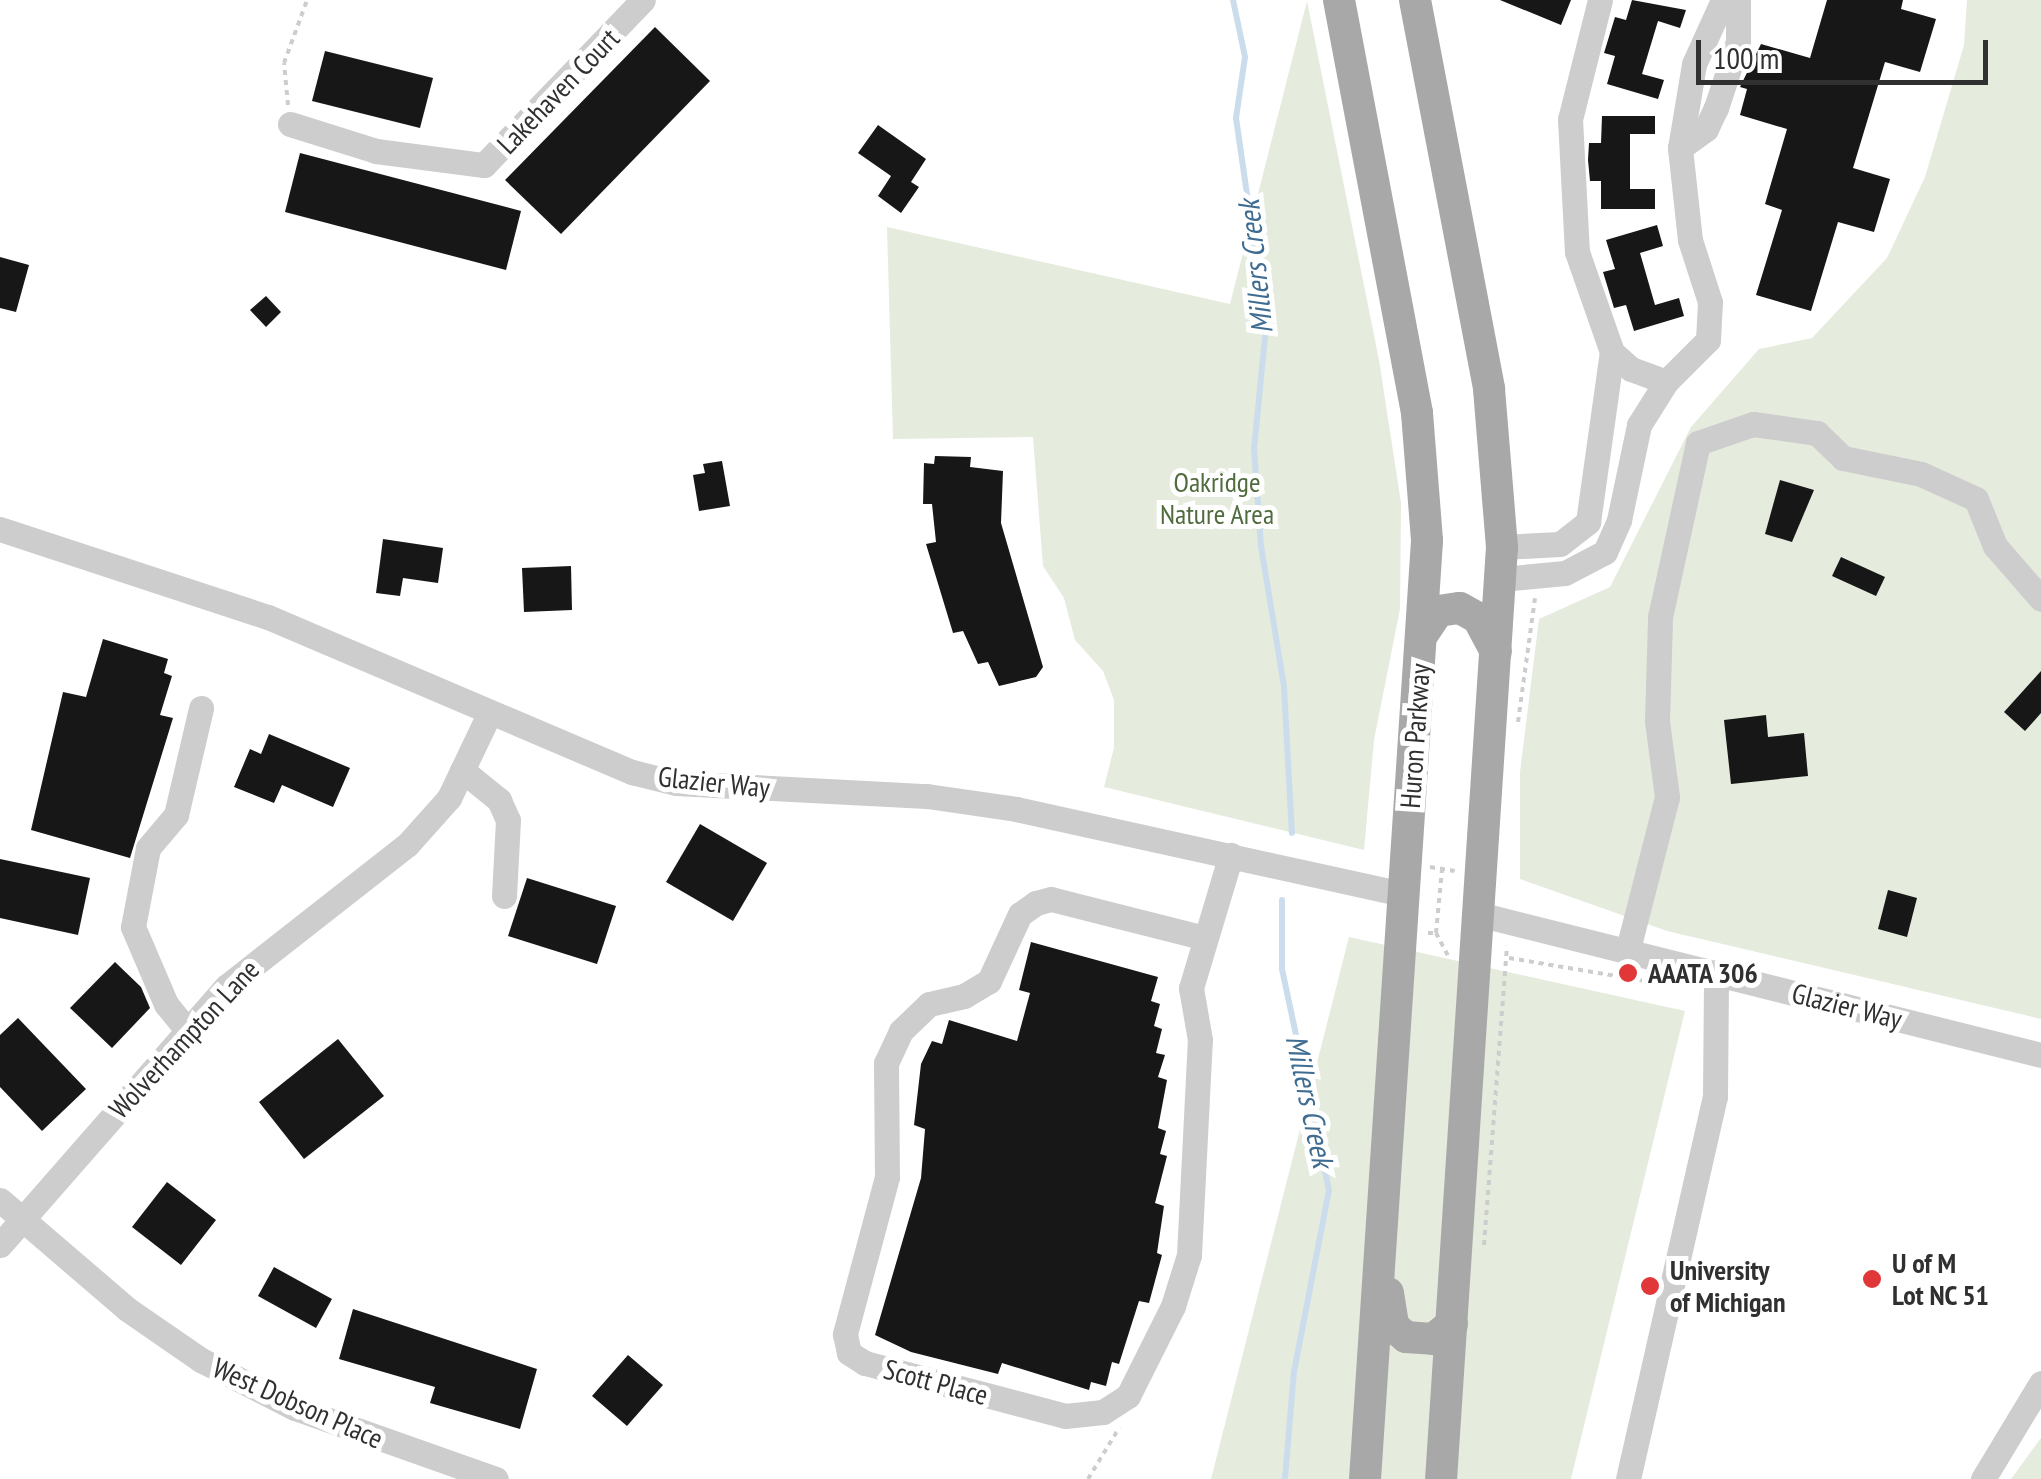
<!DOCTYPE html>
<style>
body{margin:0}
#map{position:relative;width:2041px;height:1479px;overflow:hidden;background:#fff;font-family:"PT Sans Narrow",sans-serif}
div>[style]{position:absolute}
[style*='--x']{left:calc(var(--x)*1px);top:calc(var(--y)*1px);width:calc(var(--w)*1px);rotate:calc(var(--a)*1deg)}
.green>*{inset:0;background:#e5ecde}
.stream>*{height:6px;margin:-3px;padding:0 3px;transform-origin:3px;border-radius:3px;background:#cbddec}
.building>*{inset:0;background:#171717}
.path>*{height:4px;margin-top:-2px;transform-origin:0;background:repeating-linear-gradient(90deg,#cdcdcd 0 5px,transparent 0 10px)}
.minor>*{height:25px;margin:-12.5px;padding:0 12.5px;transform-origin:12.5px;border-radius:12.5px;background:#cdcdcd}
.major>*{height:32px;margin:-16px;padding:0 16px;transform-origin:16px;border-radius:16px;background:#a8a8a8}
.dots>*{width:28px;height:28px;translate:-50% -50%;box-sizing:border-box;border:5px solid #fff;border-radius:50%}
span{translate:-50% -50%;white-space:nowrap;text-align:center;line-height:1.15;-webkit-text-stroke:10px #fff;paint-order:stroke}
.street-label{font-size:28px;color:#303030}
.park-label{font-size:28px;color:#506b3e}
.poi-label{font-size:28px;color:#303030;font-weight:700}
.left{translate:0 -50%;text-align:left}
.water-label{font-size:30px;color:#3f6c91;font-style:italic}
.scale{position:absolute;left:1696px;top:40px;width:292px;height:45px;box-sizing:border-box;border:5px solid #303030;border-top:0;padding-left:12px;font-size:30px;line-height:35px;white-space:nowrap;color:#303030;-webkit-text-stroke:8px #fff;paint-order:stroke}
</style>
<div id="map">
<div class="green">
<div style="clip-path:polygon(1967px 0,2041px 0,2041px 1019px,1667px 931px,1520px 879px,1520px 772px,1539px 619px,1610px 587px,1691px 427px,1759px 349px,1812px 338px,1887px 258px,1925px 177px,1964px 45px)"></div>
<div style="clip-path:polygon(1307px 1px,1379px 360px,1401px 503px,1400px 609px,1374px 740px,1364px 850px,1104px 787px,1114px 748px,1114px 700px,1103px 671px,1075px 640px,1064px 598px,1043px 566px,1033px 437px,893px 439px,887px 227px,1230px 304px)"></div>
<div style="clip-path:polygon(1349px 937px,1685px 1011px,1571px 1479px,1211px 1479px)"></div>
<div style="clip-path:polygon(2041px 1438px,2041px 1479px,2011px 1479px)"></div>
</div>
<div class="stream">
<div style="--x:1233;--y:0;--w:58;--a:78.1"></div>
<div style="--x:1245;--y:57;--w:62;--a:98.4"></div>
<div style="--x:1236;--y:118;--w:211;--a:81.8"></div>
<div style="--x:1266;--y:327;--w:123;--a:95.6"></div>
<div style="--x:1254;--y:449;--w:97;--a:85.9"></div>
<div style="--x:1261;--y:546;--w:143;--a:80.7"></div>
<div style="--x:1284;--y:687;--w:146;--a:86.9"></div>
<div style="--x:1282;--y:900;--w:69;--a:90"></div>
<div style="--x:1282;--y:969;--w:226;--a:78"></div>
<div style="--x:1329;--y:1190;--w:184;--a:100.9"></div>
<div style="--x:1294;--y:1371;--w:108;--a:94.8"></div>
</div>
<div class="building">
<div style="clip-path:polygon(1500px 0,1571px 0,1561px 25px)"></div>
<div style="clip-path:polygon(1632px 0,1686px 10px,1680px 28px,1658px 21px,1642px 74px,1664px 80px,1658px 99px,1607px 84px,1615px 56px,1604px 53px,1615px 17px,1626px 20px)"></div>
<div style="clip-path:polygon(1827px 0,1903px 0,1901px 9px,1936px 19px,1920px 72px,1885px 62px,1853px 168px,1890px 179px,1874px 232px,1838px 222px,1811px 311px,1756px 295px,1782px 210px,1765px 204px,1787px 129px,1740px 115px,1747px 89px,1740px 87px,1761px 44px,1810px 58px)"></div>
<div style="clip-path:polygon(655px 27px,710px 81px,561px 234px,505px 180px)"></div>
<div style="clip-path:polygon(325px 51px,433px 78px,420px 128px,312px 101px)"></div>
<div style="clip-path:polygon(1602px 116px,1655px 116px,1655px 134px,1630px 134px,1630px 189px,1655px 189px,1655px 209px,1601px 209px,1601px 181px,1590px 181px,1588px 160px,1589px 143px,1601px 143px)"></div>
<div style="clip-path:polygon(878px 125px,926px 159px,911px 182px,919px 187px,901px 213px,878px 196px,891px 176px,858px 153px)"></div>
<div style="clip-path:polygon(300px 153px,521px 211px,506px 270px,285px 212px)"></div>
<div style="clip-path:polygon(1657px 225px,1663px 246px,1640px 253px,1655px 305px,1679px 298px,1684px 316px,1634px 331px,1626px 305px,1614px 308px,1603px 272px,1615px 269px,1606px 240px)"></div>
<div style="clip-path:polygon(0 257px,29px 265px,16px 312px,0 308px)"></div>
<div style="clip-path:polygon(266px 296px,281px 312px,266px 327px,250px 310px)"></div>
<div style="clip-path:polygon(935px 456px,971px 457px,970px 467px,1003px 471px,1001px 523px,1043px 667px,1036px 677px,999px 686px,988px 662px,978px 664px,963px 631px,953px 633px,926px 544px,936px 542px,932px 504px,923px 504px,924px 463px,934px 464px)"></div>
<div style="clip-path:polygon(722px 461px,730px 506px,699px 511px,693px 475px,705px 473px,703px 464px)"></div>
<div style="clip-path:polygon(1780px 480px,1814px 490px,1792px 542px,1765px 534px)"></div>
<div style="clip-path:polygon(383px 539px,443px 548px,438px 583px,403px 578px,400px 596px,376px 593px)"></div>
<div style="clip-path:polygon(1841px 557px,1885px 577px,1876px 596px,1832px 576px)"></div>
<div style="clip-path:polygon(571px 566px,572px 610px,524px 612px,522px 568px)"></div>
<div style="clip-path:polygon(103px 639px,168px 659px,164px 673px,172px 676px,160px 715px,173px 718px,130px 858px,31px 830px,63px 692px,86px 697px)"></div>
<div style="clip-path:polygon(2041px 671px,2041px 713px,2025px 731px,2004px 712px)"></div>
<div style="clip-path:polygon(1766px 715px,1768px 737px,1804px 733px,1808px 776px,1731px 784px,1724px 720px)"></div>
<div style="clip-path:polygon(269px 734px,350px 768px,333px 807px,282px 785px,274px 803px,234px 787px,250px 749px,261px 754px)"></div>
<div style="clip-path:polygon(700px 824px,767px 863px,733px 921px,666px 882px)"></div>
<div style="clip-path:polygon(0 859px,90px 878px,78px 935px,0 918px)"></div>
<div style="clip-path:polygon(527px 878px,616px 906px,597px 964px,508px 936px)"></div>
<div style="clip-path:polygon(1888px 890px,1917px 898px,1907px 937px,1878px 929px)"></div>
<div style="clip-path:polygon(1031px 942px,1158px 977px,1151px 1001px,1160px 1004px,1154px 1026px,1162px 1029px,1156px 1053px,1165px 1055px,1158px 1077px,1167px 1080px,1158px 1128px,1166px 1131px,1160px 1154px,1167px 1156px,1155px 1203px,1164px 1206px,1157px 1253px,1162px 1255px,1149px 1303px,1139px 1301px,1119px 1364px,1112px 1362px,1106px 1386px,1091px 1382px,1089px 1390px,1002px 1363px,998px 1374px,911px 1352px,875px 1335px,921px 1178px,925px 1129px,914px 1125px,921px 1064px,932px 1041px,942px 1044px,949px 1020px,1017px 1041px,1030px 993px,1019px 990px)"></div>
<div style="clip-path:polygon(115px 962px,141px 987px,150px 1008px,112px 1048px,70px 1008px)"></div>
<div style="clip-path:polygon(18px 1018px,86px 1089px,42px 1131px,0 1087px,0 1035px)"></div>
<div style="clip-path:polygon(338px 1039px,384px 1096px,304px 1159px,259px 1102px)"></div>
<div style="clip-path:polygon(167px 1182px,216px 1220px,181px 1265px,132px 1227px)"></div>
<div style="clip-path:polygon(274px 1267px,332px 1299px,316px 1328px,258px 1296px)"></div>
<div style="clip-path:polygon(353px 1309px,537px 1369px,520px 1429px,430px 1403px,435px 1387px,339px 1359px)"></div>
<div style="clip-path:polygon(628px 1355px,663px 1385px,627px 1426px,592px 1396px)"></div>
</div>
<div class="path">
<div style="--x:288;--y:105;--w:42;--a:-95.4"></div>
<div style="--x:284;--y:63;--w:67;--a:-69.9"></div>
<div style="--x:1518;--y:722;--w:125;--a:-82.2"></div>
<div style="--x:1430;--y:867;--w:25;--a:9"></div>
<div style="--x:1428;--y:933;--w:8;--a:0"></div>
<div style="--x:1436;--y:933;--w:27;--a:62"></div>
<div style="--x:1436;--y:933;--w:64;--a:-84.6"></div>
<div style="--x:1509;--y:958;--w:145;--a:9.5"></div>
<div style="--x:1484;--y:1245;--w:300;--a:-85.6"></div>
<div style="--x:1088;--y:1479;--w:60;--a:-58.7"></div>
</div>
<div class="minor">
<div style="--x:1600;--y:0;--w:123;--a:104.1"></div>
<div style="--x:1570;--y:119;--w:133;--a:87"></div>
<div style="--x:1577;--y:252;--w:106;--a:70.7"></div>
<div style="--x:1612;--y:352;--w:25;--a:42"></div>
<div style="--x:1631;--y:369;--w:37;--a:20"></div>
<div style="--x:290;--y:124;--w:90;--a:17.4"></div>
<div style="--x:376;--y:151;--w:109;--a:7.4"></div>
<div style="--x:484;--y:165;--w:229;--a:-46.1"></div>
<div style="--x:1680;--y:148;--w:32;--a:-36"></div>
<div style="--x:1706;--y:129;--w:23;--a:-65"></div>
<div style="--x:1716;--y:108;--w:71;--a:-71.8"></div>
<div style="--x:1738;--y:41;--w:41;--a:-90"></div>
<div style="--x:0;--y:529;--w:282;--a:18.2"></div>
<div style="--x:268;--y:617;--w:396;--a:23.1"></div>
<div style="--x:632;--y:772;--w:45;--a:14"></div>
<div style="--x:676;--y:783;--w:251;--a:3"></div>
<div style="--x:927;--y:796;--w:90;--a:8.3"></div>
<div style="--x:1016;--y:809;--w:397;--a:12.4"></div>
<div style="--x:1502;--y:547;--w:58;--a:-3"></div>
<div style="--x:1560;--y:544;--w:36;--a:-38"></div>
<div style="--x:1588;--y:522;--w:172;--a:-82"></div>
<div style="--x:1501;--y:579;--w:64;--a:-5.4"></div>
<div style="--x:1565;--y:573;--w:45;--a:-27.7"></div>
<div style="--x:1605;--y:552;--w:35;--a:-66"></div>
<div style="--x:1619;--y:520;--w:97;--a:-78.1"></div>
<div style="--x:1639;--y:425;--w:51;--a:-57.9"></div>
<div style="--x:1666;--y:382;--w:59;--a:-45"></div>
<div style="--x:1708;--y:340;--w:38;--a:-87"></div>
<div style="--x:1710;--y:302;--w:65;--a:-107.9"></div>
<div style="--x:1690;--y:240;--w:93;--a:-96.2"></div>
<div style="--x:1680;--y:148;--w:85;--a:-80.5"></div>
<div style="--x:1694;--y:64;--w:70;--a:-65.6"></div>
<div style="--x:462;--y:770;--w:48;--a:39"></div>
<div style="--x:499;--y:800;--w:22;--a:66"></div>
<div style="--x:508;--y:820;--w:76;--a:93"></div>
<div style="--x:1478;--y:914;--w:580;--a:14.06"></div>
<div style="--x:1205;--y:938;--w:159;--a:-165.8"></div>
<div style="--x:1051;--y:899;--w:16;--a:165"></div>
<div style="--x:1036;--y:903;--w:19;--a:145"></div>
<div style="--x:1020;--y:914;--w:74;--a:114.8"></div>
<div style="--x:989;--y:981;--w:29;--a:149"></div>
<div style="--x:964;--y:996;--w:36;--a:167"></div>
<div style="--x:929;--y:1004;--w:39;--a:136"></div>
<div style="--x:901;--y:1031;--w:35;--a:115"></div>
<div style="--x:886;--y:1063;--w:114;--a:89.5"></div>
<div style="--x:887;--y:1177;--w:163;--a:105"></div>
<div style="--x:845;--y:1334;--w:19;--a:78"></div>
<div style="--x:849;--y:1353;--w:19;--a:32"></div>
<div style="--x:865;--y:1363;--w:207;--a:14.8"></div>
<div style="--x:1065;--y:1416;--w:38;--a:-6"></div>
<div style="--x:1103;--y:1412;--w:30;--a:-33"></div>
<div style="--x:1128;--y:1396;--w:101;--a:-63.4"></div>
<div style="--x:1173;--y:1306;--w:53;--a:-72.6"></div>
<div style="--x:1189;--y:1255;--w:215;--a:-87.1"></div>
<div style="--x:1200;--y:1040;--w:53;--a:-99.8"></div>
<div style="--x:1191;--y:988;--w:139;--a:-73.3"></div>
<div style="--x:1628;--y:949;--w:157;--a:-75.6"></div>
<div style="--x:1667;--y:797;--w:77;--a:-97.5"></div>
<div style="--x:1657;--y:721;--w:104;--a:-88.3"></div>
<div style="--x:1660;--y:617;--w:178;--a:-77.7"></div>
<div style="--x:1698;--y:443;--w:58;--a:-19.1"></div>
<div style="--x:1753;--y:424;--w:65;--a:8"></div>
<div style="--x:1817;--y:433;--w:36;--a:44"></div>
<div style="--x:1843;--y:458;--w:80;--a:11.6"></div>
<div style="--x:1921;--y:474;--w:60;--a:24.4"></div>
<div style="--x:1976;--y:499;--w:51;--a:68"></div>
<div style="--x:1995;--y:546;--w:70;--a:49"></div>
<div style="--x:187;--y:1030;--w:33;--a:-129"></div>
<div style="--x:166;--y:1004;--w:84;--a:-113.2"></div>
<div style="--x:133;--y:927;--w:80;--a:-79.2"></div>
<div style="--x:148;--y:848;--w:43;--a:-49.7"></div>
<div style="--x:176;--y:815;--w:110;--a:-76.8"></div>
<div style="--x:0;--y:1200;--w:167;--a:40.6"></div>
<div style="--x:127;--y:1309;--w:90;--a:34.6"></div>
<div style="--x:201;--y:1360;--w:106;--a:27.1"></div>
<div style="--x:295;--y:1408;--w:213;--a:19.5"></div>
<div style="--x:0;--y:1245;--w:344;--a:-48.8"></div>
<div style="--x:227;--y:986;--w:229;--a:-38.1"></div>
<div style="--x:407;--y:845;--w:63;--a:-48.2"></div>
<div style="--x:449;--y:798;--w:95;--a:-64.5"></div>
<div style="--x:1628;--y:1479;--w:392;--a:-77.2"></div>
<div style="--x:1715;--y:1097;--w:125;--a:-89.5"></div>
<div style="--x:1983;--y:1479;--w:112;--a:-58.9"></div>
</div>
<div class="major">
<div style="--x:1339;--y:0;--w:420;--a:79.3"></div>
<div style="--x:1417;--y:413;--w:128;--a:85.5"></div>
<div style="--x:1427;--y:541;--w:940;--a:93.78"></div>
<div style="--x:1415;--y:0;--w:396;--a:79.2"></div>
<div style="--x:1489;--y:389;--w:159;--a:85.3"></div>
<div style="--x:1502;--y:547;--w:934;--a:93.74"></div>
<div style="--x:1422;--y:635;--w:29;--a:-56"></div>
<div style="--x:1438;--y:611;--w:22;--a:-8"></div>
<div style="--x:1460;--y:608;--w:21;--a:29"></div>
<div style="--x:1478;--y:618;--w:38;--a:62"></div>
<div style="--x:1388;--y:1293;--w:33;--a:81"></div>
<div style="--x:1393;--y:1326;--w:17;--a:40"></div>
<div style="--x:1406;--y:1337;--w:27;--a:4"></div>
<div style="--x:1433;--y:1339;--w:24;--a:-38"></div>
</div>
<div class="dots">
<div style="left:1628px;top:973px;background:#e13739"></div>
<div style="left:1872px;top:1279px;background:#e13739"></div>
<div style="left:1650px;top:1286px;background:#e13739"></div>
</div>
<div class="street-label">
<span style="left:558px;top:91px;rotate:-46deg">Lakehaven Court</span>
<span style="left:1415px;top:736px;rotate:-86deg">Huron Parkway</span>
<span style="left:714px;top:782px;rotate:6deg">Glazier Way</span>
<span style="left:1847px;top:1006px;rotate:14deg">Glazier Way</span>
<span style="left:184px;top:1039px;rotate:-47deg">Wolverhampton Lane</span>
<span style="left:936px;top:1382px;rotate:15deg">Scott Place</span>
<span style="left:298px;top:1403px;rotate:24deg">West Dobson Place</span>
</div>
<div class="park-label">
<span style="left:1217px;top:498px">Oakridge<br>Nature Area</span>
</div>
<div class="poi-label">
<span class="left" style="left:1648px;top:973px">AAATA 306</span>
<span class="left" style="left:1892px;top:1279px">U of M<br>Lot NC 51</span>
<span class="left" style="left:1670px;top:1286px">University<br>of Michigan</span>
</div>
<div class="water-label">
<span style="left:1255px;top:267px;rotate:-96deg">Millers Creek</span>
<span style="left:1310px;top:1101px;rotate:78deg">Millers Creek</span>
</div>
<div class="scale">100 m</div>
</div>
